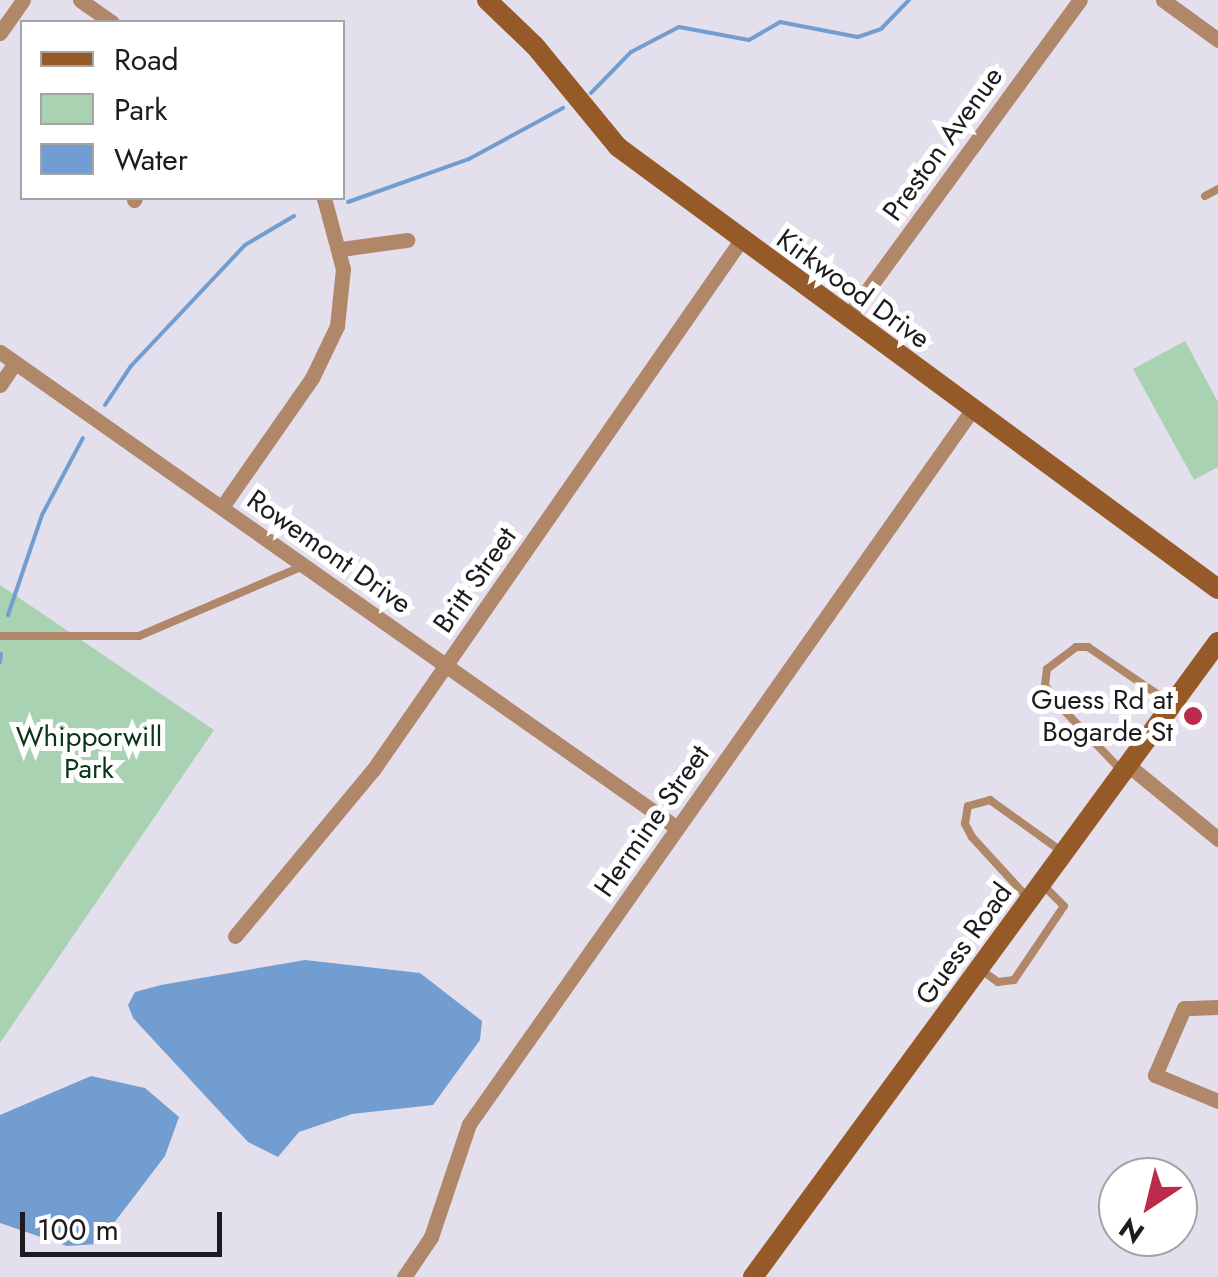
<!DOCTYPE html>
<style>
body{margin:0}
#map{position:relative;width:1218px;height:1277px;overflow:hidden;background:#e4dfec;font-family:Jost,sans-serif}
div>[style]{position:absolute}
[style*='--x']{left:calc(var(--x)*1px);top:calc(var(--y)*1px);width:calc(var(--w)*1px);rotate:calc(var(--a)*1deg)}
.green>*{inset:0;background:#a9d2b2}
.water>*{inset:0;background:#729dd0}
.stream>*{height:4px;margin:-2px;padding:0 2px;transform-origin:2px;border-radius:2px;background:#729dd0}
.lane>*{height:8px;margin:-4px;padding:0 4px;transform-origin:4px;border-radius:4px;background:#b18769}
.street>*{height:15px;margin:-7.5px;padding:0 7.5px;transform-origin:7.5px;border-radius:7.5px;background:#b18769}
.secondary>*{height:20px;margin:-10px;padding:0 10px;transform-origin:10px;border-radius:10px;background:#965a29}
.dots>*{width:28px;height:28px;translate:-50% -50%;box-sizing:border-box;border:5px solid #fff;border-radius:50%}
span{translate:-50% -50%;white-space:nowrap;text-align:center;line-height:1.15;-webkit-text-stroke:10px #fff;paint-order:stroke}
.street-label{font-size:28px;color:#1d1b1f}
.poi-label{font-size:28px;color:#1d1b1f}
.right{translate:-100% -50%;text-align:right}
.park-label{font-size:28px;color:#073518}
.legend{position:absolute;left:20px;top:20px;width:325px;height:180px;box-sizing:border-box;background:#fff;border:2px solid #a5a4a5;margin:0;padding:12px 18px;list-style:none;font-size:30px;color:#1d1b1f}
.legend li{display:flex;align-items:center;gap:20px;height:50px}
.legend b{width:50px;border:2px solid #a5a4a5}
.north{position:absolute;left:1098px;top:1157px;width:100px;height:100px;box-sizing:border-box;background:#fff;border:2px solid #a5a4a5;border-radius:50%;rotate:215deg;font-size:28px;font-weight:700;line-height:40px;text-align:center;color:#1d1b1f}
.north::after{content:'';display:block;margin:auto;width:35px;height:45px;background:#bc2b4a;clip-path:polygon(50% 0,100% 100%,50% 72%,0 100%)}
.scale{position:absolute;left:20px;top:1212px;width:202px;height:45px;box-sizing:border-box;border:5px solid #1d1b1f;border-top:0;padding-left:12px;font-size:30px;line-height:35px;white-space:nowrap;color:#1d1b1f;-webkit-text-stroke:8px #fff;paint-order:stroke}
</style>
<div id="map">
<div class="green">
<div style="clip-path:polygon(1185px 341px,1218px 402px,1218px 467px,1194px 480px,1133px 369px)"></div>
<div style="clip-path:polygon(0 585px,214px 730px,0 1043px)"></div>
</div>
<div class="water">
<div style="clip-path:polygon(305px 960px,420px 973px,482px 1021px,480px 1040px,433px 1105px,352px 1114px,299px 1132px,278px 1157px,248px 1142px,133px 1018px,128px 1005px,135px 992px,161px 985px)"></div>
<div style="clip-path:polygon(91px 1076px,145px 1088px,179px 1117px,165px 1156px,98px 1244px,67px 1246px,0 1223px,0 1115px)"></div>
</div>
<div class="stream">
<div style="--x:591;--y:93;--w:57;--a:-45.7"></div>
<div style="--x:631;--y:52;--w:54;--a:-27.5"></div>
<div style="--x:679;--y:27;--w:71;--a:10.5"></div>
<div style="--x:749;--y:40;--w:36;--a:-30"></div>
<div style="--x:780;--y:22;--w:79;--a:10.9"></div>
<div style="--x:858;--y:37;--w:24;--a:-19"></div>
<div style="--x:881;--y:29;--w:40;--a:-46"></div>
<div style="--x:348;--y:202;--w:128;--a:-19.6"></div>
<div style="--x:469;--y:159;--w:107;--a:-28.5"></div>
<div style="--x:105;--y:405;--w:47;--a:-56.3"></div>
<div style="--x:131;--y:366;--w:166;--a:-46.7"></div>
<div style="--x:245;--y:245;--w:57;--a:-30.6"></div>
<div style="--x:8;--y:615;--w:106;--a:-71.2"></div>
<div style="--x:42;--y:515;--w:87;--a:-62"></div>
<div style="--x:0;--y:662;--w:8;--a:-83"></div>
</div>
<div class="lane">
<div style="--x:1205;--y:196;--w:15;--a:-28"></div>
<div style="--x:0;--y:636;--w:139;--a:0"></div>
<div style="--x:139;--y:636;--w:176;--a:-23.1"></div>
<div style="--x:1120;--y:769;--w:93;--a:-133.7"></div>
<div style="--x:1056;--y:702;--w:20;--a:-123"></div>
<div style="--x:1045;--y:685;--w:16;--a:-83"></div>
<div style="--x:1047;--y:669;--w:36;--a:-37"></div>
<div style="--x:1076;--y:647;--w:12;--a:0"></div>
<div style="--x:1088;--y:647;--w:98;--a:34.2"></div>
<div style="--x:1026;--y:896;--w:80;--a:-132.5"></div>
<div style="--x:972;--y:837;--w:15;--a:-118"></div>
<div style="--x:965;--y:824;--w:18;--a:-81"></div>
<div style="--x:968;--y:806;--w:23;--a:-15"></div>
<div style="--x:990;--y:800;--w:87;--a:35.7"></div>
<div style="--x:980;--y:969;--w:22;--a:36"></div>
<div style="--x:998;--y:982;--w:16;--a:-7"></div>
<div style="--x:1014;--y:980;--w:89;--a:-56"></div>
<div style="--x:1064;--y:906;--w:31;--a:-135"></div>
</div>
<div class="street">
<div style="--x:80;--y:0;--w:39;--a:35"></div>
<div style="--x:1163;--y:0;--w:68;--a:36"></div>
<div style="--x:0;--y:33;--w:40;--a:-55.1"></div>
<div style="--x:134;--y:200;--w:2;--a:-63"></div>
<div style="--x:341;--y:249;--w:67;--a:-7.8"></div>
<div style="--x:847;--y:318;--w:394;--a:-53.8"></div>
<div style="--x:0;--y:352;--w:828;--a:35.11"></div>
<div style="--x:0;--y:385;--w:27;--a:-56"></div>
<div style="--x:222;--y:507;--w:157;--a:-55.1"></div>
<div style="--x:312;--y:378;--w:58;--a:-64.3"></div>
<div style="--x:337;--y:326;--w:57;--a:-84"></div>
<div style="--x:343;--y:269;--w:73;--a:-105"></div>
<div style="--x:1128;--y:765;--w:117;--a:39.4"></div>
<div style="--x:235;--y:936;--w:216;--a:-50.3"></div>
<div style="--x:373;--y:770;--w:645;--a:-55.23"></div>
<div style="--x:1218;--y:1007;--w:34;--a:178"></div>
<div style="--x:1184;--y:1008;--w:73;--a:113.4"></div>
<div style="--x:1155;--y:1075;--w:68;--a:22.4"></div>
<div style="--x:404;--y:1277;--w:48;--a:-56"></div>
<div style="--x:431;--y:1237;--w:119;--a:-71.4"></div>
<div style="--x:469;--y:1124;--w:873;--a:-54.84"></div>
</div>
<div class="secondary">
<div style="--x:487;--y:0;--w:66;--a:43.8"></div>
<div style="--x:535;--y:46;--w:131;--a:50.6"></div>
<div style="--x:618;--y:147;--w:745;--a:36.38"></div>
<div style="--x:753;--y:1277;--w:787;--a:-53.79"></div>
</div>
<div class="dots">
<div style="left:1193px;top:716px;background:#bc2b4a"></div>
</div>
<div class="street-label">
<span style="left:943px;top:144px;rotate:-54deg">Preston Avenue</span>
<span style="left:853px;top:289px;rotate:36deg">Kirkwood Drive</span>
<span style="left:329px;top:552px;rotate:35deg">Rowemont Drive</span>
<span style="left:475px;top:580px;rotate:-55deg">Britt Street</span>
<span style="left:652px;top:821px;rotate:-55deg">Hermine Street</span>
<span style="left:964px;top:944px;rotate:-54deg">Guess Road</span>
</div>
<div class="poi-label">
<span class="right" style="left:1173px;top:716px">Guess Rd at<br>Bogarde St</span>
</div>
<div class="park-label">
<span style="left:89px;top:753px">Whipporwill<br>Park</span>
</div>
<ul class="legend">
<li><b style="height:12px;background:#965a29"></b>Road</li>
<li><b style="height:28px;background:#a9d2b2"></b>Park</li>
<li><b style="height:28px;background:#729dd0"></b>Water</li>
</ul>
<div class="north">N</div>
<div class="scale">100 m</div>
</div>
